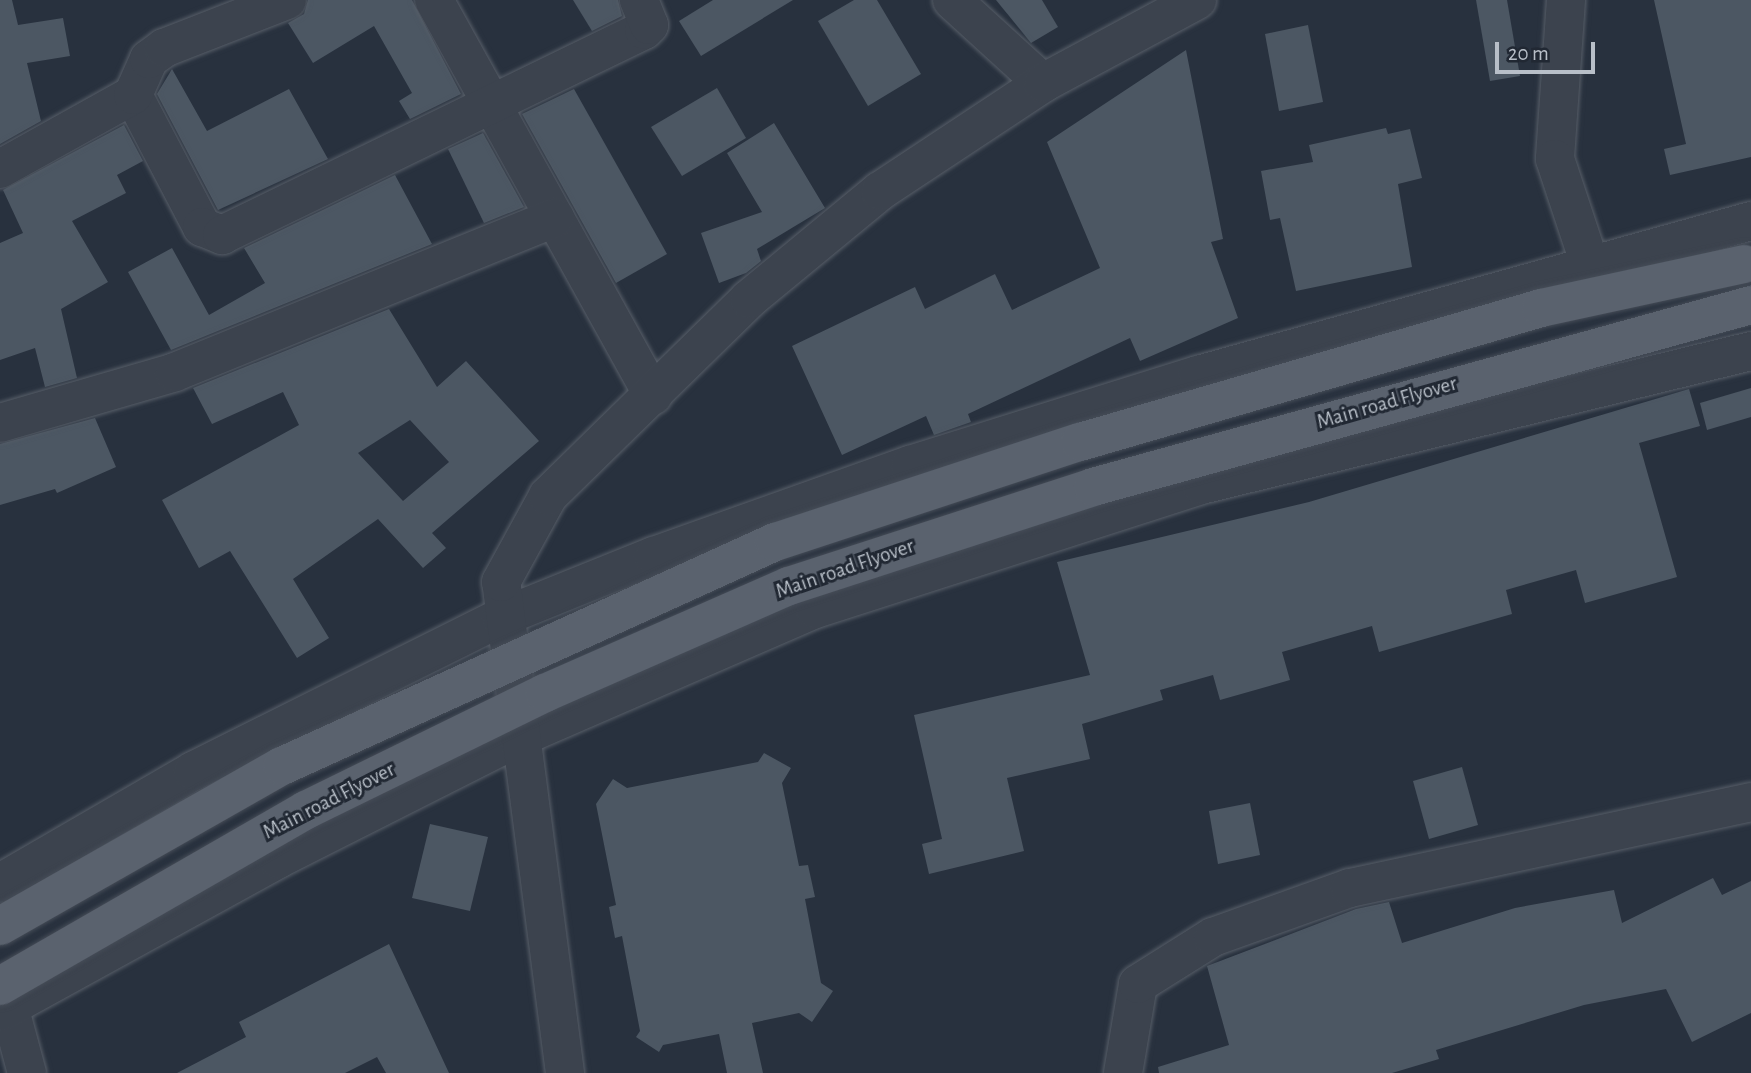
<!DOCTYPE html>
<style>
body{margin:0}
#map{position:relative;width:1751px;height:1073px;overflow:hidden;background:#28313e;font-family:"Alegreya Sans",sans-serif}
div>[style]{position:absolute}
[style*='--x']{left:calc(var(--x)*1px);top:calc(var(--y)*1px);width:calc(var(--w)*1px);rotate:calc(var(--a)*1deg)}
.building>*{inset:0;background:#4c5763}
.roads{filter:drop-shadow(0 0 2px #575e68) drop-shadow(0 0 2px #575e68)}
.minor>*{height:38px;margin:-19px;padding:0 19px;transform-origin:19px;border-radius:19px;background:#3c434e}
.bridges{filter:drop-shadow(0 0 2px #454c57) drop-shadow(0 0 2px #454c57)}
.major-bridge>*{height:38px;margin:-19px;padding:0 19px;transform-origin:19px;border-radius:19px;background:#5a626e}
span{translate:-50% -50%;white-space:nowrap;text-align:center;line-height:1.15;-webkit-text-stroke:6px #212833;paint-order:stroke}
.street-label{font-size:21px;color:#b8bfc8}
.scale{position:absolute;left:1495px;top:42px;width:100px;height:32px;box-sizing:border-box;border:4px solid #b8bfc8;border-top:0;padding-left:9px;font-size:21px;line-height:24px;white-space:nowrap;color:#b8bfc8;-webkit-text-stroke:5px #212833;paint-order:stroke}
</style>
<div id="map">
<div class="building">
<div style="clip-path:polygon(0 0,12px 0,18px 25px,63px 18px,70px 56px,27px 63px,41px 121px,0 144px)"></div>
<div style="clip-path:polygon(308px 0,412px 0,461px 94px,410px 119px,399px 101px,412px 93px,374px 26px,313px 63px,288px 23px,304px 14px)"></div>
<div style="clip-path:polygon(573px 0,618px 0,622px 16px,592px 31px)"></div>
<div style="clip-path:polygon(713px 0,793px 0,701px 56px,679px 21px)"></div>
<div style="clip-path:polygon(854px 0,877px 0,921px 74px,868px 106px,818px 21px)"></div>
<div style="clip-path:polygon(996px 0,1042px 0,1058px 27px,1031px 43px)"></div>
<div style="clip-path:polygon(1476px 0,1507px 0,1520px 76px,1490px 81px)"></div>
<div style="clip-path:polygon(1654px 0,1751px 0,1751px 157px,1670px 175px,1664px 149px,1686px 144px)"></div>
<div style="clip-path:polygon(1308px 25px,1323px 102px,1279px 111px,1265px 34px)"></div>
<div style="clip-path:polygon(1186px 50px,1223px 239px,1211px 242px,1238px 318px,1140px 361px,1130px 338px,968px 414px,971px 422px,934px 435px,926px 416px,842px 455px,792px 346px,915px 287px,925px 309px,995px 274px,1012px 310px,1100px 268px,1047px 142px)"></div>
<div style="clip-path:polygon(172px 69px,207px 131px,289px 89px,328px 159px,218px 210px,157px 94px)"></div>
<div style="clip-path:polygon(717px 88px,746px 138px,682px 176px,651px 127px)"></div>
<div style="clip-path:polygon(574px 89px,667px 254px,616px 283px,522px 114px)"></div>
<div style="clip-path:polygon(774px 123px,825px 208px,757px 249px,761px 261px,746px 273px,719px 283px,701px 233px,762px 212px,727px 153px)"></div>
<div style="clip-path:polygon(124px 125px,143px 161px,117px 175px,126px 193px,72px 221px,108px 282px,61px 309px,77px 378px,45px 387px,35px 348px,0 360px,0 243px,23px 233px,3px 190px)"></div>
<div style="clip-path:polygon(1386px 128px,1388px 134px,1410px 129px,1422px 178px,1398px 184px,1412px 267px,1296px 291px,1280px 218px,1270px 220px,1261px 171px,1313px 162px,1309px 145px)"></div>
<div style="clip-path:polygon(483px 133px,524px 207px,484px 223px,448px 149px)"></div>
<div style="clip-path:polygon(395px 175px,432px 244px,171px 350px,128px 272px,172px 248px,209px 315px,265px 283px,244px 248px)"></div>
<div style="clip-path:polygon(evenodd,389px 309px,437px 387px,466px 361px,539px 441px,432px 533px,446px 548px,423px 568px,378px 519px,293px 579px,329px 638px,297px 658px,230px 551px,199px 568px,162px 500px,299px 425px,283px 392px,212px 424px,193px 388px,389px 309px,410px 420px,449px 462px,403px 501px,358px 453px,410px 420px)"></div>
<div style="clip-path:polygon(1751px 388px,1751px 417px,1707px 430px,1700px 403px)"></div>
<div style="clip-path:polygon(1689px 389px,1700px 426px,1639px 443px,1677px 577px,1585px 603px,1576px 570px,1506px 590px,1512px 614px,1379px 652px,1372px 626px,1282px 652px,1290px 680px,1220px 700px,1213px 675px,1160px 690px,1163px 700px,1082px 724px,1090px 759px,1007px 778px,1024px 851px,929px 874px,922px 844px,942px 839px,914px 715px,1090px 675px,1057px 562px,1309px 502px)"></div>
<div style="clip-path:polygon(95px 418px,116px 467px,57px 493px,55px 489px,0 505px,0 444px)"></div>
<div style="clip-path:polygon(764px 753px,791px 768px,782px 783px,799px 866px,808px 865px,815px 897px,805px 899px,821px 983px,833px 991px,812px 1022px,799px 1013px,752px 1023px,763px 1073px,727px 1073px,719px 1034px,663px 1045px,659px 1052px,636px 1037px,640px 1031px,622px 936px,615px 938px,609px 907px,616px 905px,596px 804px,613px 779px,627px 788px,758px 762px)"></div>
<div style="clip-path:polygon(1462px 767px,1478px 825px,1429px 839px,1413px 781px)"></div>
<div style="clip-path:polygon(1250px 803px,1260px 855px,1218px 864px,1209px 811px)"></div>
<div style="clip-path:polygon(430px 824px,488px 837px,470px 911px,412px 898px)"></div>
<div style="clip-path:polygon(1713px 878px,1722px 895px,1751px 881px,1751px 1013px,1692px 1042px,1666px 989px,1584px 1005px,1436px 1050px,1439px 1059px,1392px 1073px,1159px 1073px,1158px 1067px,1229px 1045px,1207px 966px,1356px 909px,1389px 902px,1402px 943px,1515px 908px,1614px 890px,1622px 923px)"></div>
<div style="clip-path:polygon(389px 944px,449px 1073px,386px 1073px,377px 1057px,345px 1073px,177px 1073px,246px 1037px,239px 1022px)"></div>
</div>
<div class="roads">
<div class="minor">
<div style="--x:434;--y:0;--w:452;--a:61"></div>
<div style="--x:952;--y:0;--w:123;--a:42.4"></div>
<div style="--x:1566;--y:0;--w:159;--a:94"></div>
<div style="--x:1555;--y:159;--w:108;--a:71.7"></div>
<div style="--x:133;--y:95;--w:149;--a:62.4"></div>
<div style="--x:202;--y:227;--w:22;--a:22"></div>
<div style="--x:222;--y:235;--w:469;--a:-25.9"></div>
<div style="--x:644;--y:30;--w:7;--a:-45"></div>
<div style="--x:649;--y:25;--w:27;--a:-112"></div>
<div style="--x:0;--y:169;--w:152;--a:-29.1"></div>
<div style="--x:133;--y:95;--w:39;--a:-66"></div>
<div style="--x:149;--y:59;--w:19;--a:-36"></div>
<div style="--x:164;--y:48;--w:132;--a:-21.3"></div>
<div style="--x:0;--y:423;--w:182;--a:-16.2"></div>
<div style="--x:175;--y:372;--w:410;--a:-22.1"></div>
<div style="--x:0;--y:883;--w:223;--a:-30.1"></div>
<div style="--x:193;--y:771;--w:345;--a:-26.5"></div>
<div style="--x:502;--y:617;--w:164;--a:-21.9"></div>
<div style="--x:654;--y:556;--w:272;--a:-19.6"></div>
<div style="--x:910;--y:465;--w:302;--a:-17.4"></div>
<div style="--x:1198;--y:375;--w:574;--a:-15.56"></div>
<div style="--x:9;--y:1006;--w:69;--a:75"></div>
<div style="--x:0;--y:1012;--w:317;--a:-28.8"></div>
<div style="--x:278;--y:859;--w:269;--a:-26.8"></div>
<div style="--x:518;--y:738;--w:324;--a:-23.5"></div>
<div style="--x:815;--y:609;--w:405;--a:-17.8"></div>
<div style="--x:1201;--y:485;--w:566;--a:-13.69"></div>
<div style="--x:565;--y:1073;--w:495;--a:-97.4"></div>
<div style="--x:501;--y:582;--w:98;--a:-61.3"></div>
<div style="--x:548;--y:496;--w:281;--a:-44.4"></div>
<div style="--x:749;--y:299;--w:170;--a:-39.5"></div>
<div style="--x:880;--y:191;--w:196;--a:-33.5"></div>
<div style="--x:1043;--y:83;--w:175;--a:-28.3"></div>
<div style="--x:1123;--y:1073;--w:90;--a:-80.4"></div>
<div style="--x:1138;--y:984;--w:89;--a:-32.1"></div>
<div style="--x:1213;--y:937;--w:145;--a:-19.7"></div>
<div style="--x:1350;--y:888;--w:410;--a:-12.1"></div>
</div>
</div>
<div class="bridges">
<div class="major-bridge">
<div style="--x:0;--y:926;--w:324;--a:-29.6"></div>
<div style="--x:282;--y:766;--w:542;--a:-24.44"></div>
<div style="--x:775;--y:542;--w:321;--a:-18.2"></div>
<div style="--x:1080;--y:442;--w:480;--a:-16.2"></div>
<div style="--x:1541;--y:308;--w:208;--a:-12.2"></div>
<div style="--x:0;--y:986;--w:353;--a:-29.9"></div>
<div style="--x:306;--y:810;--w:266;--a:-26.1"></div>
<div style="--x:545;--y:693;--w:266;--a:-23.7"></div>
<div style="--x:789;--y:586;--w:320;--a:-18"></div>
<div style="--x:1093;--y:487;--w:683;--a:-15.46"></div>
</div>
</div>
<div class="street-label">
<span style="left:1387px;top:403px;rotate:-16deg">Main road Flyover</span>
<span style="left:845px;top:569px;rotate:-19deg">Main road Flyover</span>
<span style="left:329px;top:801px;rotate:-27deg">Main road Flyover</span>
</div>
<div class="scale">20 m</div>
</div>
